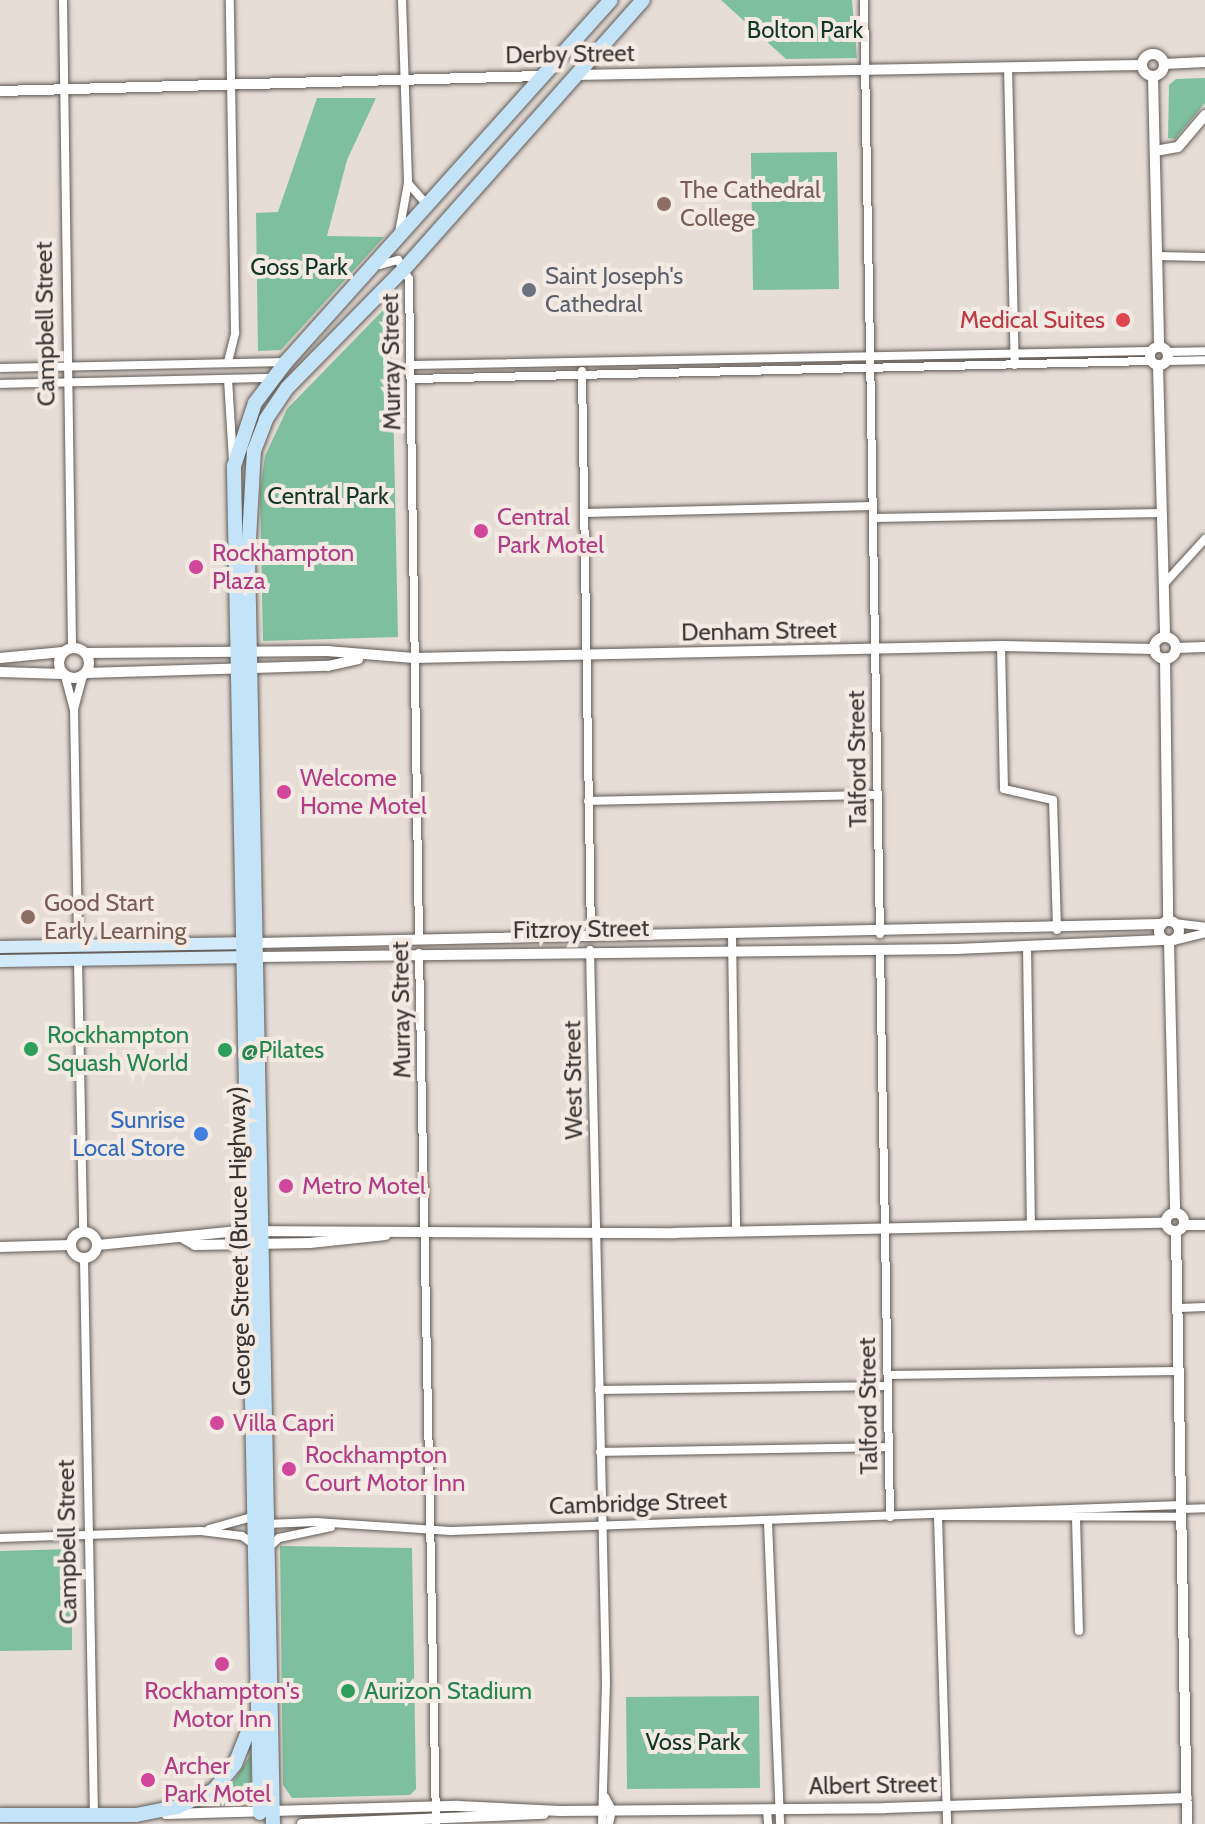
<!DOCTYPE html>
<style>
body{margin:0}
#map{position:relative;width:1205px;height:1824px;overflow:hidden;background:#e6ddd7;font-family:Cabin,sans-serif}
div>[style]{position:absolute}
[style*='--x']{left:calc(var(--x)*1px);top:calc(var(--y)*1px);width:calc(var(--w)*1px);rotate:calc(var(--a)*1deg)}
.green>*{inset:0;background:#7ebf9f}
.roads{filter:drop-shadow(0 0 2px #625b55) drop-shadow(0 0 2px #625b55)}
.minor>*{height:8px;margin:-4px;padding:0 4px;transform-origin:4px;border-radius:4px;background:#fff}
.tertiary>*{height:10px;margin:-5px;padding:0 5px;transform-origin:5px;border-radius:5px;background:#fff}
.tertiary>.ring{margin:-5px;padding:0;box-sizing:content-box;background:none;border:10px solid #fff;border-radius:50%}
.primary>*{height:12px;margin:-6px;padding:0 6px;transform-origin:6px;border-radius:6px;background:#d2eafa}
.trunk>*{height:14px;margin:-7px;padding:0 7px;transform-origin:7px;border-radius:7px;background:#c3e3f8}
.dots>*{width:22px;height:22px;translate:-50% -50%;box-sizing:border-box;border:4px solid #f3eae4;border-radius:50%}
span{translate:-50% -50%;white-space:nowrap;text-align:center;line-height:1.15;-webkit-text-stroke:8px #f3eae4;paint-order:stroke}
.park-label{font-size:24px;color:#133727}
.street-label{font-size:24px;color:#383432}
.education-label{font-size:24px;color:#785e54}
.left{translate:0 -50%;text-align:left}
.worship-label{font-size:24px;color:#5b616d}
.health-label{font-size:24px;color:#be3a42}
.right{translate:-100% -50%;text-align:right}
.hotel-label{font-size:24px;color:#b23c85}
.leisure-label{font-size:24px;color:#27864d}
.shop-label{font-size:24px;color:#366cbe}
</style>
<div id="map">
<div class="green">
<div style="clip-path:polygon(721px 0,852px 0,857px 58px,786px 59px)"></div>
<div style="clip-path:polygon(1205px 78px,1205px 103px,1175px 139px,1168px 138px,1169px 85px,1176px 79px)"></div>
<div style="clip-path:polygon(317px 98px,376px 98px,347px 160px,327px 236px,384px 237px,281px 350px,258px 351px,256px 213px,278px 212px)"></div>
<div style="clip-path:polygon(837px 152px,839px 289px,753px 290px,751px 153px)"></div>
<div style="clip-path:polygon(391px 302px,398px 637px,263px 641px,260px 492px,265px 456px,287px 409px)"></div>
<div style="clip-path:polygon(280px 1546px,412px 1548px,416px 1789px,410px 1795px,292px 1798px,283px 1785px)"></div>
<div style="clip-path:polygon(72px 1549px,72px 1650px,0 1651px,0 1551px)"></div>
<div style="clip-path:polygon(759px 1696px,760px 1788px,627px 1789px,626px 1697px)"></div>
<div style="clip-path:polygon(251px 1754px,251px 1803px,203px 1806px,233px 1782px)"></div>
</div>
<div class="roads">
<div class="minor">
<div style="--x:63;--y:0;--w:648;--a:89.2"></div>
<div style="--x:402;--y:0;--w:183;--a:88.1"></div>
<div style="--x:408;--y:183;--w:29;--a:49"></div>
<div style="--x:864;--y:0;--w:934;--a:89.02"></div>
<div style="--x:1008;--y:67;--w:298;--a:88.7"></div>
<div style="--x:399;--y:233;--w:51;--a:-79.8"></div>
<div style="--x:1157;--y:256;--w:48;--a:1.2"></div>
<div style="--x:380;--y:265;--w:19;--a:-16"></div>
<div style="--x:398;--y:260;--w:22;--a:60"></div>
<div style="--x:409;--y:279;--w:660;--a:89.13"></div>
<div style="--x:1166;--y:352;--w:39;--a:-1"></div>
<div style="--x:1166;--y:361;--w:39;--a:-1"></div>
<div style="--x:228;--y:362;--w:30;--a:-76"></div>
<div style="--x:235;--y:333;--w:333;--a:-90.9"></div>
<div style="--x:412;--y:365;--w:739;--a:-1.09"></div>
<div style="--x:0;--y:368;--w:286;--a:-1.2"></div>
<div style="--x:582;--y:371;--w:566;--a:89.09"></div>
<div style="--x:228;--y:379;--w:82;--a:86.5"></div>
<div style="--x:413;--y:379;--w:738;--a:-1.4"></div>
<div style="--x:0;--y:384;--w:272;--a:-1.3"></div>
<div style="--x:584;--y:513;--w:289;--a:-1.4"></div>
<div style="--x:874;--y:518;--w:288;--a:-1"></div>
<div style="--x:1164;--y:584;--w:61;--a:-47.7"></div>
<div style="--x:1001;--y:646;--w:143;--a:88.8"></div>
<div style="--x:1004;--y:789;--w:50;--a:12.7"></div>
<div style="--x:1053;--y:800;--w:130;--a:88.2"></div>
<div style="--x:65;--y:676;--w:34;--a:75"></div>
<div style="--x:74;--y:709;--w:237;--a:89"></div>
<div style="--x:74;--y:709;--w:34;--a:-75"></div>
<div style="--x:588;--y:801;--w:290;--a:-1.2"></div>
<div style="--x:1174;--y:923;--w:31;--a:7"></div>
<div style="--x:732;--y:935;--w:297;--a:89.2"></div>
<div style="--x:1173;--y:941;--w:33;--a:-14"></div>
<div style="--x:1027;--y:945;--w:281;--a:89.2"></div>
<div style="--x:880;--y:949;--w:568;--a:88.99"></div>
<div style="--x:590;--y:950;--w:732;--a:88.75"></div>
<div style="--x:606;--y:1682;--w:142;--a:91.6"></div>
<div style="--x:419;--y:953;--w:871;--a:88.88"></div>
<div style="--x:78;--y:960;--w:272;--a:88.9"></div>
<div style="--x:84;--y:1259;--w:555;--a:88.97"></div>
<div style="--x:1179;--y:1308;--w:26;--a:-2"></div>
<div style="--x:888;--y:1375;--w:290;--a:-0.8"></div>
<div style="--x:599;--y:1390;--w:289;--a:-0.8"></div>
<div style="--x:600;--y:1452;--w:289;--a:-1"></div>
<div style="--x:1182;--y:1509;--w:23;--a:-2"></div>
<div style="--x:941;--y:1516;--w:241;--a:0.2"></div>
<div style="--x:938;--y:1517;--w:307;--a:88.3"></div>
<div style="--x:1076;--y:1518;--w:113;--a:88.5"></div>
<div style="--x:768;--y:1522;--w:302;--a:87.7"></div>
<div style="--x:266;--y:1524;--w:50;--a:-2.3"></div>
<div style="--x:316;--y:1522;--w:135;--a:3.8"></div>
<div style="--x:451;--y:1531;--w:731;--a:-2.04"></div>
<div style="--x:209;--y:1529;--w:45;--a:-15.6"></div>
<div style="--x:0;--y:1538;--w:201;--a:-2"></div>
<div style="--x:201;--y:1531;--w:41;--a:7"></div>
<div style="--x:242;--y:1536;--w:12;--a:35"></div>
<div style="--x:268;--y:1548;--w:15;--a:-42"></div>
<div style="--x:279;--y:1538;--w:53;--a:-11.9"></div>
<div style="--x:605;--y:1797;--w:15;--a:62"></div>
<div style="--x:612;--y:1810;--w:14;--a:102"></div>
<div style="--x:767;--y:1809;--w:15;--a:86"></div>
</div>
<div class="tertiary">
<div class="ring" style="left:1142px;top:54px;width:12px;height:12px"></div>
<div style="--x:1164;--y:64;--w:41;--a:-2.8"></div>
<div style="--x:574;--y:75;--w:568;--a:-1.01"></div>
<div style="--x:1153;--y:76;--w:271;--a:88.7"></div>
<div style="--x:0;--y:91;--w:542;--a:-1.59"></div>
<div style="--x:1155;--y:151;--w:23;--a:-10"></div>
<div style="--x:1178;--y:147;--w:42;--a:-49.8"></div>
<div class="ring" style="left:1150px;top:347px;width:8px;height:8px"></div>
<div style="--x:1158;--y:365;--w:272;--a:88.5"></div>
<div class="ring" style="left:1154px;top:637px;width:12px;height:12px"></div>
<div class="ring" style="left:59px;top:648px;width:20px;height:20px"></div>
<div style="--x:1176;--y:648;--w:29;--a:-2"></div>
<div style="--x:86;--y:653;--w:241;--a:-0.5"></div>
<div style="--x:327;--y:651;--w:87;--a:4.6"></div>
<div style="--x:414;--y:658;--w:587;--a:-1.17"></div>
<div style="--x:1001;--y:646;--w:154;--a:1.1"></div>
<div style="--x:0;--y:658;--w:63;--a:-5.4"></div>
<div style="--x:1165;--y:658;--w:263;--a:89.3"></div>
<div style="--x:0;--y:672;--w:63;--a:1.8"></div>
<div style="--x:86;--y:673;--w:242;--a:-1.7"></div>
<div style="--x:328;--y:666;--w:31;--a:-13"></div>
<div class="ring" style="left:1159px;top:921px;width:10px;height:10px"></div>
<div style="--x:1169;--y:942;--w:271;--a:88.7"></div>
<div style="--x:256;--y:943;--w:905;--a:-1.2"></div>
<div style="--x:257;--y:957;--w:699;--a:-0.66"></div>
<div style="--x:956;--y:949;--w:207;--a:-2.5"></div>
<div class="ring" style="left:1166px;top:1213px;width:8px;height:8px"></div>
<div style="--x:1184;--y:1225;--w:21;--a:0"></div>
<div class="ring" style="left:71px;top:1232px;width:16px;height:16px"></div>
<div style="--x:1176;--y:1232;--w:592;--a:88.94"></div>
<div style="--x:183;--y:1238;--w:14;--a:30"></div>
<div style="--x:195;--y:1245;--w:115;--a:-1"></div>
<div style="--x:310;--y:1243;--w:76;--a:-6"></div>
<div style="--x:98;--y:1245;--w:141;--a:-5.7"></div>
<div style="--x:238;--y:1231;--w:437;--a:0.3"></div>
<div style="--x:675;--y:1233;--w:491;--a:-1.2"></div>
<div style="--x:0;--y:1247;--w:71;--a:-1.6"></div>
<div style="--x:166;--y:1814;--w:292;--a:-1.6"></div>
<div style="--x:458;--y:1806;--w:102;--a:2.8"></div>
<div style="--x:560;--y:1811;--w:325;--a:-0.5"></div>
<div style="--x:885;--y:1808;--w:302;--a:-1.9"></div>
<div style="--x:302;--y:1824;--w:242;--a:-2.4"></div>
</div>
<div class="primary">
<div style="--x:0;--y:947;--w:253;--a:-0.9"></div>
<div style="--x:0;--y:961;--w:253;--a:-0.9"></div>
</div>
<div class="trunk">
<div style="--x:260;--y:1813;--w:1347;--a:-91.11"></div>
<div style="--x:234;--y:466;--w:66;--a:-71.6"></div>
<div style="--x:255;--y:403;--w:51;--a:-52.9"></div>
<div style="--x:286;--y:362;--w:486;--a:-48.1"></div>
<div style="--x:0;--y:1815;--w:136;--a:0"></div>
<div style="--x:136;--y:1815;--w:42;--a:-11"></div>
<div style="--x:177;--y:1807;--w:41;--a:-24.7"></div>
<div style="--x:214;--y:1790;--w:33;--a:-51"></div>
<div style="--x:235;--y:1764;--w:43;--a:-68.2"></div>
<div style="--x:273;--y:1824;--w:1267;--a:-91.13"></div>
<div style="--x:248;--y:557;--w:106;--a:-86.8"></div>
<div style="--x:254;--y:451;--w:34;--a:-69"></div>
<div style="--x:266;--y:419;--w:37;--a:-56"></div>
<div style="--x:287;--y:388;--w:168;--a:-45.5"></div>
<div style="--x:405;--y:268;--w:358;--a:-48.4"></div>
</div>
</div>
<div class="dots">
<div style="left:664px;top:204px;background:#8d6e63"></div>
<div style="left:529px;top:290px;background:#6b7280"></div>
<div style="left:1123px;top:320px;background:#e0444e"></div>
<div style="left:481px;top:531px;background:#d1479c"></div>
<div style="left:196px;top:567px;background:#d1479c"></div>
<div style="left:284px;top:792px;background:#d1479c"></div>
<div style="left:28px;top:917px;background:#8d6e63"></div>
<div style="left:31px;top:1049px;background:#2e9e5b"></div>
<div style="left:225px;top:1050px;background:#2e9e5b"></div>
<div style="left:201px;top:1134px;background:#3f7fe0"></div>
<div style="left:286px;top:1186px;background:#d1479c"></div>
<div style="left:217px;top:1423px;background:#d1479c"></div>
<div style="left:289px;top:1469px;background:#d1479c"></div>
<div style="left:222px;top:1664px;background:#d1479c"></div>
<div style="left:348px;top:1691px;background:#2e9e5b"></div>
<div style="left:148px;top:1780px;background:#d1479c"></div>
</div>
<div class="park-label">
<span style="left:805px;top:30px">Bolton Park</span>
<span style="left:299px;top:267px">Goss Park</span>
<span style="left:328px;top:496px">Central Park</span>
<span style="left:693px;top:1742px">Voss Park</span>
</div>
<div class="street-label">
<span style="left:570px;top:54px;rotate:-1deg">Derby Street</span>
<span style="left:45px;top:324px;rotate:-91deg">Campbell Street</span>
<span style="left:391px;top:362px;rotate:-91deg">Murray Street</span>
<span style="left:759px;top:631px;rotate:-1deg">Denham Street</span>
<span style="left:857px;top:759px;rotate:-91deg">Talford Street</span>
<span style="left:581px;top:929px;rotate:-1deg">Fitzroy Street</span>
<span style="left:401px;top:1010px;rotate:-91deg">Murray Street</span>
<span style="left:573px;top:1080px;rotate:-91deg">West Street</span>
<span style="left:239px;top:1241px;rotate:-91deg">George Street (Bruce Highway)</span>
<span style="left:868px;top:1406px;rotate:-91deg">Talford Street</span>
<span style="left:638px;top:1503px;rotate:-2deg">Cambridge Street</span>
<span style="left:67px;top:1542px;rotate:-91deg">Campbell Street</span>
<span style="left:873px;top:1785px;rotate:-1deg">Albert Street</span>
</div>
<div class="education-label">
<span class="left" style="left:680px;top:204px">The Cathedral<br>College</span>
<span class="left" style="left:44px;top:917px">Good Start<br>Early Learning</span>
</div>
<div class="worship-label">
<span class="left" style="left:545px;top:290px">Saint Joseph's<br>Cathedral</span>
</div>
<div class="health-label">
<span class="right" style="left:1105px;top:320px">Medical Suites</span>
</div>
<div class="hotel-label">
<span class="left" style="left:497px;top:531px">Central<br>Park Motel</span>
<span class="left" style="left:212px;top:567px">Rockhampton<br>Plaza</span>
<span class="left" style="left:300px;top:792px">Welcome<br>Home Motel</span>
<span class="left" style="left:302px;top:1186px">Metro Motel</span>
<span class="left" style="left:233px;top:1423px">Villa Capri</span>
<span class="left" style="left:305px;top:1469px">Rockhampton<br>Court Motor Inn</span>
<span style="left:222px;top:1705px">Rockhampton's<br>Motor Inn</span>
<span class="left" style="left:164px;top:1780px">Archer<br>Park Motel</span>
</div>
<div class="leisure-label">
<span class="left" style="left:47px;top:1049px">Rockhampton<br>Squash World</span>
<span class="left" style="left:241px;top:1050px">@Pilates</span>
<span class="left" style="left:364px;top:1691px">Aurizon Stadium</span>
</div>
<div class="shop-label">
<span class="right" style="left:185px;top:1134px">Sunrise<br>Local Store</span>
</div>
</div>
